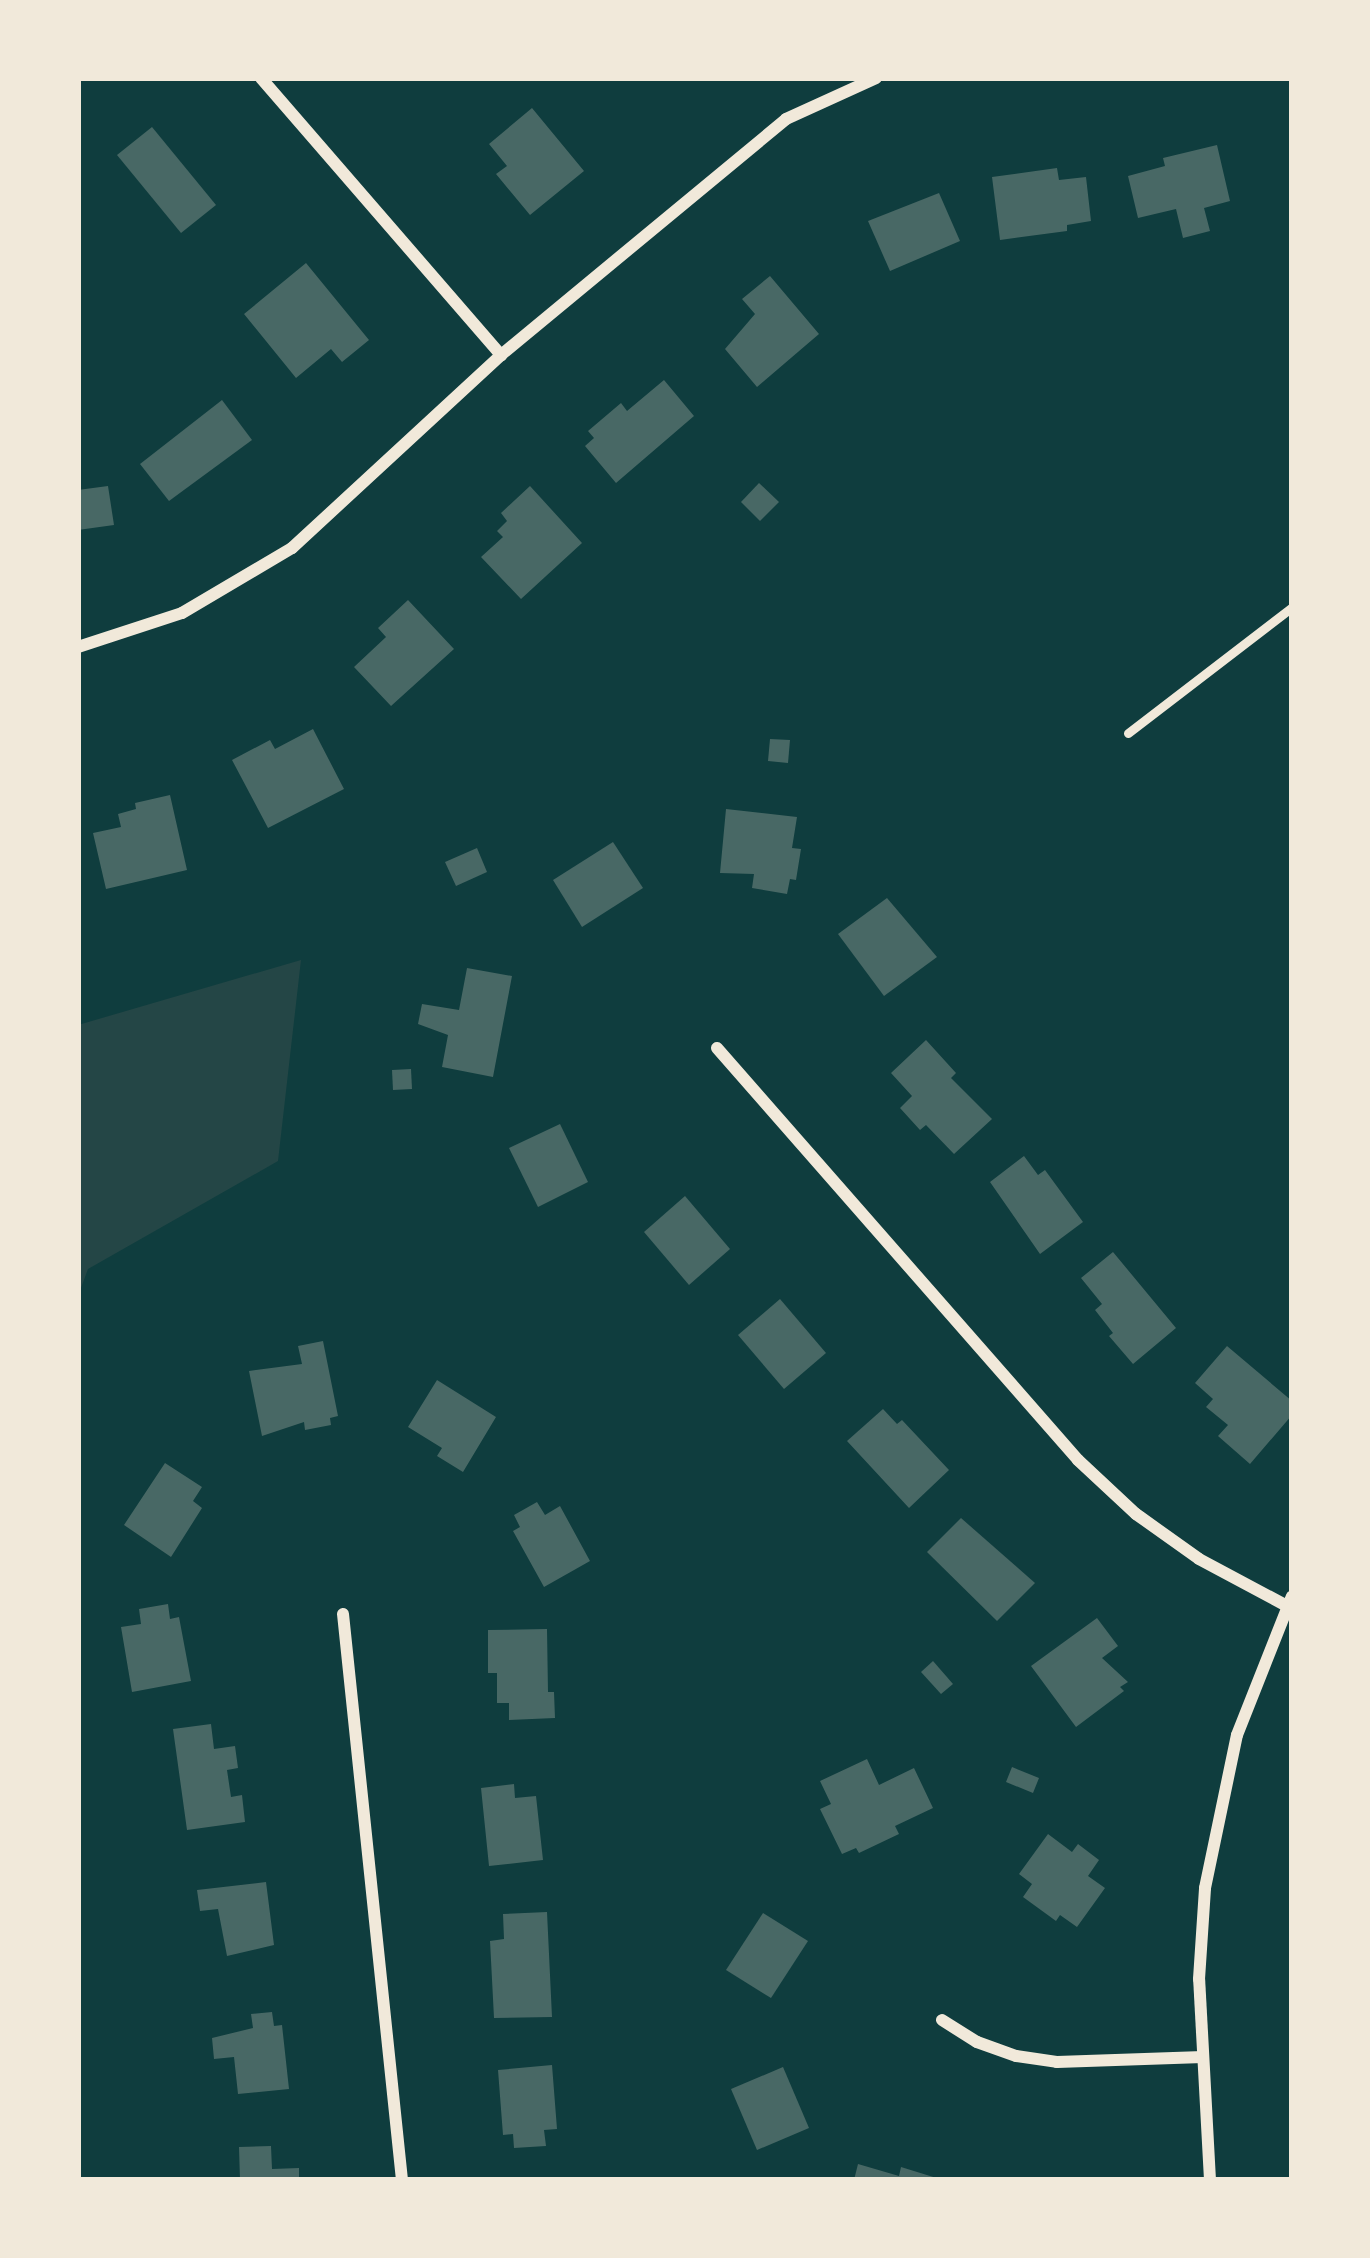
<!DOCTYPE html>
<style>
body{margin:0}
#map{position:relative;width:1370px;height:2258px;overflow:hidden;background:#0f3d3e;font-family:"DejaVu Sans",sans-serif}
div>[style]{position:absolute}
[style*='--x']{left:calc(var(--x)*1px);top:calc(var(--y)*1px);width:calc(var(--w)*1px);rotate:calc(var(--a)*1deg)}
.green>*{inset:0;background:#244646}
.building>*{inset:0;background:#486865}
.service>*{height:9px;margin:-4.5px;padding:0 4.5px;transform-origin:4.5px;border-radius:4.5px;background:#f1e9da}
.minor>*{height:12px;margin:-6px;padding:0 6px;transform-origin:6px;border-radius:6px;background:#f1e9da}
span{translate:-50% -50%;white-space:nowrap;text-align:center;line-height:1.15;-webkit-text-stroke:10px #f1e9da;paint-order:stroke}
.frame{position:absolute;inset:0;border:81px solid #f1e9da;pointer-events:none}
</style>
<div id="map">
<div class="green">
<div style="clip-path:polygon(301px 960px,278px 1161px,88px 1269px,78px 1296px,78px 1025px)"></div>
</div>
<div class="building">
<div style="clip-path:polygon(532px 108px,584px 171px,530px 215px,496px 174px,507px 166px,489px 144px)"></div>
<div style="clip-path:polygon(152px 127px,216px 205px,181px 233px,117px 155px)"></div>
<div style="clip-path:polygon(1217px 145px,1230px 201px,1204px 208px,1210px 231px,1183px 238px,1176px 209px,1138px 218px,1128px 176px,1165px 166px,1163px 158px)"></div>
<div style="clip-path:polygon(1057px 168px,1059px 180px,1086px 177px,1091px 221px,1067px 225px,1067px 231px,1000px 240px,992px 177px)"></div>
<div style="clip-path:polygon(939px 193px,960px 241px,890px 271px,868px 221px)"></div>
<div style="clip-path:polygon(306px 263px,369px 340px,342px 362px,331px 349px,296px 378px,244px 314px)"></div>
<div style="clip-path:polygon(770px 276px,819px 334px,757px 387px,725px 349px,755px 314px,742px 299px)"></div>
<div style="clip-path:polygon(664px 380px,694px 416px,616px 483px,585px 446px,594px 438px,588px 431px,621px 403px,627px 411px)"></div>
<div style="clip-path:polygon(222px 400px,252px 440px,169px 501px,140px 464px)"></div>
<div style="clip-path:polygon(759px 483px,779px 502px,760px 521px,741px 502px)"></div>
<div style="clip-path:polygon(108px 486px,114px 525px,78px 530px,78px 490px)"></div>
<div style="clip-path:polygon(530px 486px,582px 543px,521px 599px,481px 557px,503px 537px,497px 531px,507px 521px,501px 513px)"></div>
<div style="clip-path:polygon(408px 600px,454px 649px,391px 706px,354px 667px,386px 637px,378px 628px)"></div>
<div style="clip-path:polygon(313px 729px,344px 789px,268px 828px,232px 760px,270px 740px,275px 749px)"></div>
<div style="clip-path:polygon(770px 739px,790px 740px,788px 763px,768px 761px)"></div>
<div style="clip-path:polygon(170px 795px,187px 870px,106px 889px,93px 833px,121px 827px,118px 814px,136px 809px,135px 803px)"></div>
<div style="clip-path:polygon(726px 809px,797px 817px,792px 848px,801px 849px,796px 880px,790px 879px,787px 894px,752px 888px,754px 874px,720px 873px)"></div>
<div style="clip-path:polygon(613px 842px,643px 888px,582px 927px,553px 880px)"></div>
<div style="clip-path:polygon(477px 848px,487px 872px,456px 886px,445px 862px)"></div>
<div style="clip-path:polygon(887px 898px,937px 957px,884px 996px,838px 934px)"></div>
<div style="clip-path:polygon(467px 968px,512px 976px,493px 1077px,442px 1067px,448px 1035px,418px 1024px,422px 1004px,459px 1010px)"></div>
<div style="clip-path:polygon(926px 1040px,956px 1073px,951px 1078px,992px 1119px,954px 1154px,926px 1125px,920px 1130px,900px 1108px,912px 1096px,891px 1073px)"></div>
<div style="clip-path:polygon(411px 1069px,412px 1089px,393px 1090px,392px 1070px)"></div>
<div style="clip-path:polygon(560px 1124px,588px 1182px,538px 1207px,509px 1148px)"></div>
<div style="clip-path:polygon(1024px 1156px,1038px 1175px,1045px 1170px,1083px 1222px,1040px 1254px,990px 1182px)"></div>
<div style="clip-path:polygon(685px 1196px,730px 1249px,689px 1285px,644px 1232px)"></div>
<div style="clip-path:polygon(1113px 1252px,1176px 1328px,1133px 1364px,1109px 1336px,1113px 1333px,1095px 1310px,1102px 1304px,1081px 1278px)"></div>
<div style="clip-path:polygon(780px 1299px,826px 1353px,784px 1389px,738px 1335px)"></div>
<div style="clip-path:polygon(323px 1341px,338px 1416px,330px 1418px,331px 1425px,305px 1430px,304px 1422px,262px 1436px,249px 1371px,302px 1364px,298px 1346px)"></div>
<div style="clip-path:polygon(1227px 1346px,1292px 1401px,1292px 1415px,1250px 1464px,1218px 1436px,1228px 1425px,1206px 1407px,1213px 1399px,1195px 1383px)"></div>
<div style="clip-path:polygon(437px 1380px,496px 1417px,463px 1472px,437px 1456px,442px 1448px,408px 1427px)"></div>
<div style="clip-path:polygon(883px 1409px,897px 1424px,902px 1420px,949px 1470px,909px 1508px,847px 1441px)"></div>
<div style="clip-path:polygon(165px 1463px,202px 1487px,193px 1501px,202px 1508px,171px 1557px,124px 1525px)"></div>
<div style="clip-path:polygon(537px 1502px,545px 1515px,560px 1506px,590px 1561px,544px 1587px,513px 1531px,520px 1527px,514px 1515px)"></div>
<div style="clip-path:polygon(961px 1518px,1035px 1583px,997px 1621px,927px 1552px)"></div>
<div style="clip-path:polygon(168px 1604px,170px 1619px,179px 1617px,191px 1681px,132px 1692px,121px 1627px,141px 1624px,139px 1609px)"></div>
<div style="clip-path:polygon(1097px 1618px,1118px 1646px,1102px 1658px,1128px 1682px,1120px 1687px,1124px 1691px,1076px 1727px,1031px 1666px)"></div>
<div style="clip-path:polygon(547px 1629px,548px 1692px,554px 1692px,555px 1718px,509px 1720px,509px 1703px,497px 1703px,497px 1673px,488px 1673px,488px 1630px)"></div>
<div style="clip-path:polygon(933px 1661px,953px 1684px,941px 1694px,921px 1672px)"></div>
<div style="clip-path:polygon(211px 1724px,214px 1749px,235px 1746px,238px 1768px,227px 1770px,231px 1797px,242px 1795px,245px 1822px,187px 1830px,173px 1729px)"></div>
<div style="clip-path:polygon(867px 1759px,879px 1785px,914px 1768px,933px 1808px,895px 1826px,899px 1834px,859px 1853px,856px 1848px,842px 1854px,820px 1809px,831px 1804px,820px 1781px)"></div>
<div style="clip-path:polygon(1012px 1767px,1039px 1778px,1033px 1793px,1006px 1782px)"></div>
<div style="clip-path:polygon(514px 1784px,515px 1798px,536px 1796px,543px 1860px,489px 1866px,481px 1788px)"></div>
<div style="clip-path:polygon(1048px 1834px,1072px 1852px,1078px 1844px,1099px 1860px,1088px 1876px,1105px 1888px,1077px 1927px,1060px 1915px,1056px 1921px,1023px 1897px,1032px 1884px,1019px 1874px)"></div>
<div style="clip-path:polygon(266px 1882px,274px 1945px,227px 1956px,218px 1909px,200px 1911px,197px 1890px)"></div>
<div style="clip-path:polygon(547px 1912px,552px 2017px,494px 2018px,490px 1941px,504px 1939px,503px 1914px)"></div>
<div style="clip-path:polygon(763px 1913px,808px 1941px,771px 1998px,726px 1970px)"></div>
<div style="clip-path:polygon(272px 2012px,274px 2026px,282px 2025px,289px 2089px,238px 2094px,234px 2057px,214px 2059px,212px 2038px,253px 2028px,251px 2014px)"></div>
<div style="clip-path:polygon(552px 2065px,557px 2129px,544px 2130px,546px 2146px,514px 2148px,513px 2134px,503px 2135px,498px 2070px)"></div>
<div style="clip-path:polygon(783px 2067px,809px 2128px,757px 2150px,731px 2089px)"></div>
<div style="clip-path:polygon(271px 2146px,272px 2169px,299px 2168px,299px 2180px,240px 2180px,239px 2147px)"></div>
<div style="clip-path:polygon(858px 2164px,899px 2176px,901px 2167px,943px 2180px,854px 2180px)"></div>
</div>
<div class="service">
<div style="--x:1128;--y:733;--w:207;--a:-37.5"></div>
</div>
<div class="minor">
<div style="--x:261;--y:78;--w:367;--a:49.1"></div>
<div style="--x:78;--y:647;--w:109;--a:-18.1"></div>
<div style="--x:182;--y:613;--w:128;--a:-30.6"></div>
<div style="--x:292;--y:548;--w:284;--a:-42.7"></div>
<div style="--x:501;--y:355;--w:370;--a:-39.6"></div>
<div style="--x:786;--y:119;--w:99;--a:-24.5"></div>
<div style="--x:717;--y:1048;--w:548;--a:48.77"></div>
<div style="--x:1078;--y:1460;--w:79;--a:43"></div>
<div style="--x:1136;--y:1514;--w:77;--a:35.5"></div>
<div style="--x:1199;--y:1559;--w:100;--a:28.1"></div>
<div style="--x:343;--y:1614;--w:569;--a:84.05"></div>
<div style="--x:942;--y:2020;--w:41;--a:32.2"></div>
<div style="--x:977;--y:2042;--w:41;--a:19.7"></div>
<div style="--x:1016;--y:2056;--w:41;--a:8.3"></div>
<div style="--x:1057;--y:2062;--w:146;--a:-2"></div>
<div style="--x:1210;--y:2180;--w:201;--a:-93.1"></div>
<div style="--x:1199;--y:1979;--w:91;--a:-86.2"></div>
<div style="--x:1205;--y:1888;--w:156;--a:-78.2"></div>
<div style="--x:1237;--y:1735;--w:149;--a:-68.4"></div>
</div>
<div class="frame"></div>
</div>
